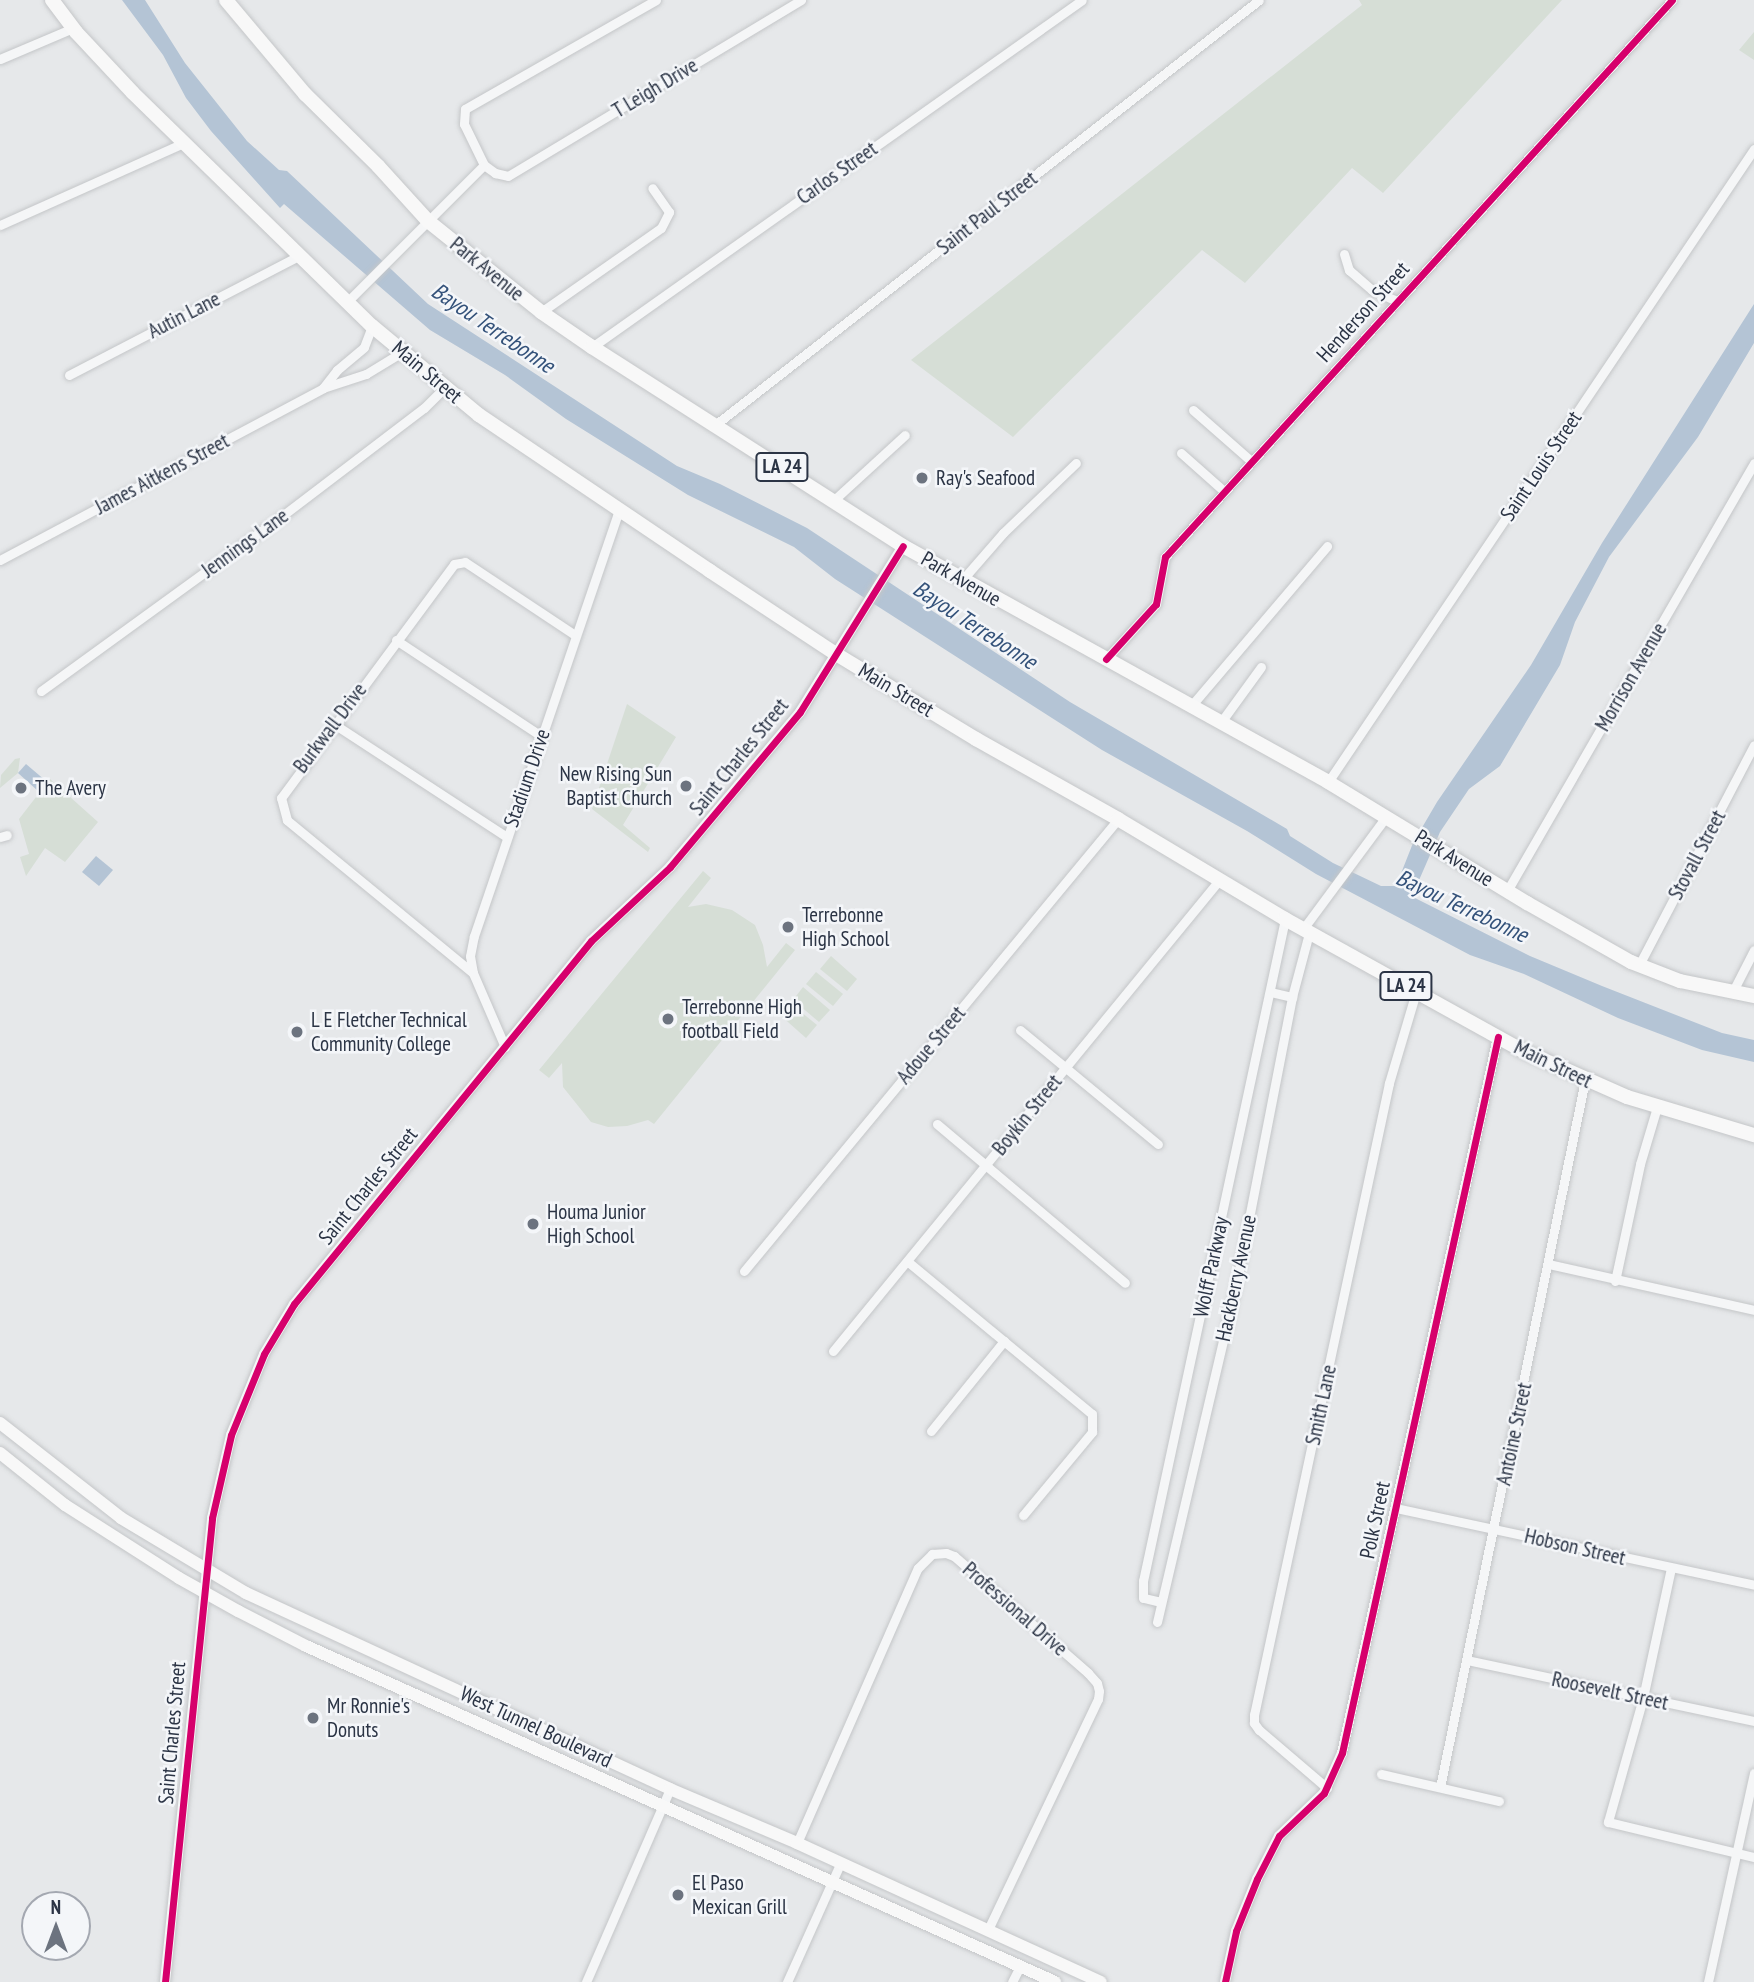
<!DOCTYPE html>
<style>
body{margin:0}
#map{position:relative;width:1754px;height:1982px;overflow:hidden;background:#e6e8ea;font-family:"PT Sans Narrow",sans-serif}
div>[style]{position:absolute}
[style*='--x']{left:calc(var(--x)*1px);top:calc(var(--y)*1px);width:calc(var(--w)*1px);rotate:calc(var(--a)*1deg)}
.green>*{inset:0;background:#d6ded6}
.water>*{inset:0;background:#b4c4d5}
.roads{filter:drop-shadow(0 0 2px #c4c6c8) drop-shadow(0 0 2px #c4c6c8)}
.minor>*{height:9px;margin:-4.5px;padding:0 4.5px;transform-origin:4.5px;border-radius:4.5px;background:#f5f6f7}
.tertiary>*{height:10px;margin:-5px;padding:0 5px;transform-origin:5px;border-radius:5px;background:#f5f6f7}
.secondary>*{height:12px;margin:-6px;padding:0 6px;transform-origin:6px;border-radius:6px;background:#f8f8f8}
.primary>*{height:14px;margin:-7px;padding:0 7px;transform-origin:7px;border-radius:7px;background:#f8f8f8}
.cycleway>*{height:7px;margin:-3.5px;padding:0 3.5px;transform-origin:3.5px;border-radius:3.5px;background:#d6006c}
.dots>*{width:19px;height:19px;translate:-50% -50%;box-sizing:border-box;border:4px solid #f4f6f9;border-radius:50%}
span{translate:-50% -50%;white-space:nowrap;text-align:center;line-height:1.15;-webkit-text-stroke:5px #f4f6f9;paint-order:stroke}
.shield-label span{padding:2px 5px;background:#f4f6f9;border:2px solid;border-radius:5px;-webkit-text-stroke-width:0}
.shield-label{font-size:19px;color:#2b3445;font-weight:700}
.street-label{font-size:21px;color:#2b3445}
.poi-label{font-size:21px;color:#2b3445}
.left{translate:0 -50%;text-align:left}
.right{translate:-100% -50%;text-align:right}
.water-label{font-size:23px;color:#34527a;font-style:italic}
.north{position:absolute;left:21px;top:1891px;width:70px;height:70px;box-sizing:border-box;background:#f4f6f9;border:2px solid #a4a8b1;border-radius:50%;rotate:0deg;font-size:19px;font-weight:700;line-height:28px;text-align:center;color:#2b3445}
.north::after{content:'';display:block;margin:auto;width:24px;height:32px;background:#6c737f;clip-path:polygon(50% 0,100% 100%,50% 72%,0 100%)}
</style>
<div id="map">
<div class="green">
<div style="clip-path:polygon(1359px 0,1562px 0,1383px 193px,1352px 168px,1245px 283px,1202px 250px,1013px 437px,911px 360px,1362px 5px)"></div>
<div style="clip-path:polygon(1754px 32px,1754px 60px,1739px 50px)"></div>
<div style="clip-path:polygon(627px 704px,676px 737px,623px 825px,650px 848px,648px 852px,592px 809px)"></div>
<div style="clip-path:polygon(20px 758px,18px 773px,0 788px,1px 775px,15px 759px)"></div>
<div style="clip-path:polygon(50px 779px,98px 822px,65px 862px,45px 848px,26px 876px,20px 857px,29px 854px,19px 819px)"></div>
<div style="clip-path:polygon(703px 871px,711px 878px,688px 907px,706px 904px,732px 910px,755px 925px,763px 945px,767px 967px,786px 943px,795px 950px,654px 1124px,648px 1120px,627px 1126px,608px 1127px,591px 1122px,563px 1087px,562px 1063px,549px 1078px,539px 1070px)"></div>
<div style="clip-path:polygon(831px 956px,857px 979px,847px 991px,820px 969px)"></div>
<div style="clip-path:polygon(816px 972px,843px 994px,833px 1006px,806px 984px)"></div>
<div style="clip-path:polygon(803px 987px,830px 1010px,819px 1022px,793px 1000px)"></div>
<div style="clip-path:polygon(790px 1003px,817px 1025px,806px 1038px,780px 1015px)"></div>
</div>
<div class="water">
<div style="clip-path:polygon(122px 0,145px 0,185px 63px,247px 141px,279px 170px,287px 171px,428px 304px,677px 466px,720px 484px,807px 528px,1070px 702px,1287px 829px,1290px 836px,1333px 863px,1381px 886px,1396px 886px,1413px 843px,1437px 802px,1531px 665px,1602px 543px,1754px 304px,1754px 343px,1698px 437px,1609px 557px,1575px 622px,1560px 665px,1500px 766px,1469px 789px,1440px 832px,1413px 894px,1415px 898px,1530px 956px,1602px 986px,1722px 1033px,1754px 1040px,1754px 1062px,1702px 1050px,1618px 1018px,1524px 974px,1470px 955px,1316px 874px,1247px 831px,1102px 750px,835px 579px,794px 547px,688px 495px,566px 419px,505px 375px,430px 330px,284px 204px,280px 208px,211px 131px,186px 98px,163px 55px)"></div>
<div style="clip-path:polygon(26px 764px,46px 781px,38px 791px,18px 773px)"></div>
<div style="clip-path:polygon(96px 856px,113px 870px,99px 886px,82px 872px)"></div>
</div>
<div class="roads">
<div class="minor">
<div style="--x:656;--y:0;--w:220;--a:150.3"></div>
<div style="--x:465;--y:109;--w:15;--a:94"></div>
<div style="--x:464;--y:124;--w:46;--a:64"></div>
<div style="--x:484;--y:165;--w:14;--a:36"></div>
<div style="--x:495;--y:173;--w:13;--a:13"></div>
<div style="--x:508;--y:176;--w:342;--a:-31"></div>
<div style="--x:0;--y:59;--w:79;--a:-23"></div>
<div style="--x:0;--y:225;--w:201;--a:-24.1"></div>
<div style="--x:1344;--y:254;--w:17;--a:73"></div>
<div style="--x:1349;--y:270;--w:30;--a:41"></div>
<div style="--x:1372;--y:290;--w:27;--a:24"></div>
<div style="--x:346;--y:303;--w:195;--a:-45"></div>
<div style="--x:541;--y:312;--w:146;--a:-35"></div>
<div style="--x:661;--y:228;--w:18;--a:-63"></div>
<div style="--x:669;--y:212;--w:29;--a:-125"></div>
<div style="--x:592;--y:347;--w:600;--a:-35.3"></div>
<div style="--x:69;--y:375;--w:259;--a:-27.4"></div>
<div style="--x:323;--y:388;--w:23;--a:-52"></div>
<div style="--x:337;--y:370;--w:35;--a:-40"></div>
<div style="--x:364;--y:347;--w:22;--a:-69"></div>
<div style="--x:1193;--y:410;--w:77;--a:41.3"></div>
<div style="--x:715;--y:425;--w:690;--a:-38"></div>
<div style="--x:1181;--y:453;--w:57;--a:41.5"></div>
<div style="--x:834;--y:500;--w:96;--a:-42.5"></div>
<div style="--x:0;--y:560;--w:366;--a:-28"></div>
<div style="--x:323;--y:388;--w:45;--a:-18"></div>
<div style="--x:366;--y:374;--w:42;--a:-31.4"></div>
<div style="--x:963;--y:579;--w:61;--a:-49"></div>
<div style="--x:1003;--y:533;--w:101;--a:-43.8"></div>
<div style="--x:396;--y:640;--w:174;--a:33.5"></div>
<div style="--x:1106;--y:659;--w:74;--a:-47.7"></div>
<div style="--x:1156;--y:604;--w:48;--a:-79.2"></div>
<div style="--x:1165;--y:557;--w:753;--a:-47.69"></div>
<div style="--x:41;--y:691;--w:298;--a:-36"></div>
<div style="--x:282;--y:516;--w:178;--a:-37.3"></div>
<div style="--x:424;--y:408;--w:28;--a:-45"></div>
<div style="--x:1191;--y:706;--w:210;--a:-49.6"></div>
<div style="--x:1221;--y:722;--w:68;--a:-54"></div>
<div style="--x:334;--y:724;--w:207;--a:33.2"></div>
<div style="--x:1328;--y:782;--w:763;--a:-56.06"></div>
<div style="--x:0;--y:837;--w:7;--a:-16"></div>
<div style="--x:1507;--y:891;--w:494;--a:-60"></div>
<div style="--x:1303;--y:929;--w:138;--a:-53.5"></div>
<div style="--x:1639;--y:965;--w:248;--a:-62.4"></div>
<div style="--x:473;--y:973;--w:241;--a:-140.6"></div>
<div style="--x:287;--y:820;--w:23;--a:-105"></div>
<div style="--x:281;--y:798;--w:291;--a:-53.5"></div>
<div style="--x:454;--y:564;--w:11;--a:-10"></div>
<div style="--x:465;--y:562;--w:132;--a:33.6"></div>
<div style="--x:1270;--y:992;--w:23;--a:13"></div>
<div style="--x:1732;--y:993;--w:48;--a:-62.9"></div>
<div style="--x:1020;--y:1030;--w:179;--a:39.6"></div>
<div style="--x:505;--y:1047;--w:81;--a:-113.4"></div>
<div style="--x:473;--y:973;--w:17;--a:-100"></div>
<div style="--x:470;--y:956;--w:20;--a:-79"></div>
<div style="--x:474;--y:936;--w:450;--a:-71.2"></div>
<div style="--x:937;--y:1124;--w:246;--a:40.2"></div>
<div style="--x:907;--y:1261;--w:240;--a:39.6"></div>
<div style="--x:1092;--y:1414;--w:18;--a:90"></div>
<div style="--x:1092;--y:1432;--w:108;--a:129.7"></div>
<div style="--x:1549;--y:1264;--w:210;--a:12.6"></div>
<div style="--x:744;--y:1271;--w:587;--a:-50.39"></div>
<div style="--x:1615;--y:1281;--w:120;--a:-77.9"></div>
<div style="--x:1640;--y:1164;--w:59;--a:-73.4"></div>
<div style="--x:833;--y:1351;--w:610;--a:-50.65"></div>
<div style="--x:931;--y:1431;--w:116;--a:-51"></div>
<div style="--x:1396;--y:1508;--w:366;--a:12.1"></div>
<div style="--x:1671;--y:1568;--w:133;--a:102.2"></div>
<div style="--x:1643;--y:1698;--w:129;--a:105.8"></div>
<div style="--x:1608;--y:1822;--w:150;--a:13.5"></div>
<div style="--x:1161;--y:1602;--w:18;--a:-167"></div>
<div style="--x:1143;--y:1598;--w:17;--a:-90"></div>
<div style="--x:1143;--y:1581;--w:677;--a:-77.89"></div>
<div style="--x:1157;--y:1622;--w:351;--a:-76.8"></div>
<div style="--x:1237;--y:1280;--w:288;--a:-79"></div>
<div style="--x:1292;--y:997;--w:66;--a:-75.1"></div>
<div style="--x:1467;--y:1660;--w:293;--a:12"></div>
<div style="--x:1381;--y:1774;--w:121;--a:12.9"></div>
<div style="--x:1440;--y:1787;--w:722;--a:-78.41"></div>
<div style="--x:1327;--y:1788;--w:89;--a:-139.5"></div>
<div style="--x:1259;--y:1730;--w:9;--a:-126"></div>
<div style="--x:1254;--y:1723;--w:8;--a:-90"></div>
<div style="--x:1254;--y:1715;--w:646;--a:-77.94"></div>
<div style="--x:1389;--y:1083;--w:95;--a:-73.5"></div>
<div style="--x:797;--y:1843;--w:300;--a:-66.3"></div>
<div style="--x:918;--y:1568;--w:20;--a:-45"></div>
<div style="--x:932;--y:1554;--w:14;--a:-4"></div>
<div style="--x:946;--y:1553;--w:9;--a:21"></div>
<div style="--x:954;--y:1556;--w:178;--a:41.1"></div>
<div style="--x:1088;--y:1673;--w:13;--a:48"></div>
<div style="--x:1097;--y:1683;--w:8;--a:76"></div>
<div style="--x:1099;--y:1691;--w:8;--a:97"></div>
<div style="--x:1098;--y:1699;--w:256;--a:115.5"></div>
<div style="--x:586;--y:1982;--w:210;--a:-66.5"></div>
<div style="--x:787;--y:1982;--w:129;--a:-65.8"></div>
<div style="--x:1012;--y:1982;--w:18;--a:-63"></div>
<div style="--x:1708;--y:1982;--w:214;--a:-77.6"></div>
</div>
<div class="tertiary">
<div style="--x:165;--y:1982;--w:466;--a:-84.2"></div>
<div style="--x:212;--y:1518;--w:85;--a:-77.1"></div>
<div style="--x:231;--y:1435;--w:87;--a:-67.8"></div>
<div style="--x:264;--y:1354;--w:58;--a:-59"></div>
<div style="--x:294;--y:1304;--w:469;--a:-50.7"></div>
<div style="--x:591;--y:941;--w:108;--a:-43.1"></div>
<div style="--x:670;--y:867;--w:202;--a:-50"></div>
<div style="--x:800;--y:712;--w:195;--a:-58.2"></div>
<div style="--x:1225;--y:1982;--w:52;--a:-77.8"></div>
<div style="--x:1236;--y:1931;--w:56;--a:-68"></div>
<div style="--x:1257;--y:1879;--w:48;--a:-62.9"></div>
<div style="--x:1279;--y:1836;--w:62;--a:-43.7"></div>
<div style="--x:1324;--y:1793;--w:44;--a:-65.8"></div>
<div style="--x:1342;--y:1753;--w:733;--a:-77.71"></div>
</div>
<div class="secondary">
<div style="--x:0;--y:1423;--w:154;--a:38.1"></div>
<div style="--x:121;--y:1518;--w:146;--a:31"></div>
<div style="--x:246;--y:1593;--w:467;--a:24.8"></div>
<div style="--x:670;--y:1789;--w:138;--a:23"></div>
<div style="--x:797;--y:1843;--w:334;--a:24.6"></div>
<div style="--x:0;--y:1453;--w:83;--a:38.7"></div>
<div style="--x:65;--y:1505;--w:135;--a:32.6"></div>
<div style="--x:179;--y:1578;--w:68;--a:29.2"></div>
<div style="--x:238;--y:1611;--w:76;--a:27.2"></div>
<div style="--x:306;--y:1646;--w:821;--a:24.16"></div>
</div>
<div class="primary">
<div style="--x:52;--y:0;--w:40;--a:53"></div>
<div style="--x:76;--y:32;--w:83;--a:46.9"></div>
<div style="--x:133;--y:93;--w:334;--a:44.3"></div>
<div style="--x:372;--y:326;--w:139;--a:39.8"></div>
<div style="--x:479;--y:415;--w:279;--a:34"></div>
<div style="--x:710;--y:571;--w:151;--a:33.4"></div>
<div style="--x:836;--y:654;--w:164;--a:31.3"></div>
<div style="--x:976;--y:739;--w:163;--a:29.4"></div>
<div style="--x:1118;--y:819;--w:195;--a:30.9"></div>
<div style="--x:1285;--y:919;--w:270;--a:29"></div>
<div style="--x:1521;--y:1050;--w:116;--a:23.9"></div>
<div style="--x:1627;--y:1097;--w:133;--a:16.7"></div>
<div style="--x:226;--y:0;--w:123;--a:50"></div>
<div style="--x:305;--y:94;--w:103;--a:44.6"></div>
<div style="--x:378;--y:166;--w:74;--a:47.7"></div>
<div style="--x:428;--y:221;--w:145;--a:38.8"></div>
<div style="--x:541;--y:312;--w:62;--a:34.5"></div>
<div style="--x:592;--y:347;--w:369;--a:32.6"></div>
<div style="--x:903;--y:546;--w:486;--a:29"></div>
<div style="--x:1328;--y:782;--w:233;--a:31.3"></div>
<div style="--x:1527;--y:903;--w:120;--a:29.6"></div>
<div style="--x:1631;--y:962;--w:53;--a:21.2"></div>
<div style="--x:1680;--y:981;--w:76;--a:11.5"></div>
</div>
</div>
<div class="cycleway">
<div style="--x:1106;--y:659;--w:74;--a:-47.7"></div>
<div style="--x:1156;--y:604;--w:48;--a:-79.2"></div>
<div style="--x:1165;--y:557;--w:753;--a:-47.69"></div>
<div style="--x:165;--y:1982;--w:466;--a:-84.2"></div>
<div style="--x:212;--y:1518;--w:85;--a:-77.1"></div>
<div style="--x:231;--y:1435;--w:87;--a:-67.8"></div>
<div style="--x:264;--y:1354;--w:58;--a:-59"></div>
<div style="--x:294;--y:1304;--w:469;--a:-50.7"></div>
<div style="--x:591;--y:941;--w:108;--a:-43.1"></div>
<div style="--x:670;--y:867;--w:202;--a:-50"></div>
<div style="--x:800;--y:712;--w:195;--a:-58.2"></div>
<div style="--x:1225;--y:1982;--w:52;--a:-77.8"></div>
<div style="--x:1236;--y:1931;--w:56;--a:-68"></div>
<div style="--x:1257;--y:1879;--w:48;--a:-62.9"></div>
<div style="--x:1279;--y:1836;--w:62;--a:-43.7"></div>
<div style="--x:1324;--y:1793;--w:44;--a:-65.8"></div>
<div style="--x:1342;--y:1753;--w:733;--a:-77.71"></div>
</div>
<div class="dots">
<div style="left:922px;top:478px;background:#6c737f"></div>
<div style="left:686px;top:786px;background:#6c737f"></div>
<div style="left:21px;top:788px;background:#6c737f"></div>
<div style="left:788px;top:927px;background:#6c737f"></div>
<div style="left:668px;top:1019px;background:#6c737f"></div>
<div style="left:297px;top:1032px;background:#6c737f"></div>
<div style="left:533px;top:1224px;background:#6c737f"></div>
<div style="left:313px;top:1718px;background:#6c737f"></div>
<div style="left:678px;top:1895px;background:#6c737f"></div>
</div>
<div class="shield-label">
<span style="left:782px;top:467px">LA 24</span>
<span style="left:1406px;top:986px">LA 24</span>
</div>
<div class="street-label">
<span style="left:655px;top:88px;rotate:-31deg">T Leigh Drive</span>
<span style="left:837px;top:173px;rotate:-35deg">Carlos Street</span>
<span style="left:987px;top:213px;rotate:-38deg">Saint Paul Street</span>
<span style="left:487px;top:269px;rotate:39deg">Park Avenue</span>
<span style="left:1363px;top:312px;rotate:-48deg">Henderson Street</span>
<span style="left:184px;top:315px;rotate:-27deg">Autin Lane</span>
<span style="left:427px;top:372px;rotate:40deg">Main Street</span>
<span style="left:1541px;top:466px;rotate:-56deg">Saint Louis Street</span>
<span style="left:162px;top:474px;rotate:-28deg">James Aitkens Street</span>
<span style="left:245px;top:543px;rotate:-36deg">Jennings Lane</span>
<span style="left:961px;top:579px;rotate:30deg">Park Avenue</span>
<span style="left:1631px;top:677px;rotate:-60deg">Morrison Avenue</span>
<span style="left:896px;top:690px;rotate:31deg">Main Street</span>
<span style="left:330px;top:728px;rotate:-53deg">Burkwall Drive</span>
<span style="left:739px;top:757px;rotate:-51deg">Saint Charles Street</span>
<span style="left:527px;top:778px;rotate:-71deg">Stadium Drive</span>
<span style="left:1697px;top:855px;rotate:-62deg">Stovall Street</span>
<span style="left:1454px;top:858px;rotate:32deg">Park Avenue</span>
<span style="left:931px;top:1045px;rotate:-50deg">Adoue Street</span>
<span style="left:1553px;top:1064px;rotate:26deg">Main Street</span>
<span style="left:1027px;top:1115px;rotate:-51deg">Boykin Street</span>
<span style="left:368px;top:1186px;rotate:-51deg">Saint Charles Street</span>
<span style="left:1211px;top:1267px;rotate:-78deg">Wolff Parkway</span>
<span style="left:1236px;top:1278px;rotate:-78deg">Hackberry Avenue</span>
<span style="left:1321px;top:1405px;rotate:-78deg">Smith Lane</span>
<span style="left:1514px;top:1434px;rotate:-78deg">Antoine Street</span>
<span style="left:1375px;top:1520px;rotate:-78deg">Polk Street</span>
<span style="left:1575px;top:1547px;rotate:13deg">Hobson Street</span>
<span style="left:1015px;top:1609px;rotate:41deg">Professional Drive</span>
<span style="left:1610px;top:1691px;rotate:12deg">Roosevelt Street</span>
<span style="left:536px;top:1727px;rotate:25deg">West Tunnel Boulevard</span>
<span style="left:172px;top:1733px;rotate:-85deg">Saint Charles Street</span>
</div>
<div class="poi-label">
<span class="left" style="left:936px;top:478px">Ray's Seafood</span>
<span class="right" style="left:672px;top:786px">New Rising Sun<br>Baptist Church</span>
<span class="left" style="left:35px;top:788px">The Avery</span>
<span class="left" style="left:802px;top:927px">Terrebonne<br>High School</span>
<span class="left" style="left:682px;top:1019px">Terrebonne High<br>football Field</span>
<span class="left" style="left:311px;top:1032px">L E Fletcher Technical<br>Community College</span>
<span class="left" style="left:547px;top:1224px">Houma Junior<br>High School</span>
<span class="left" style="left:327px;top:1718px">Mr Ronnie's<br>Donuts</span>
<span class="left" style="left:692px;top:1895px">El Paso<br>Mexican Grill</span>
</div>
<div class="water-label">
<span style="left:493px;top:328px;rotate:34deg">Bayou Terrebonne</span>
<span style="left:975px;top:625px;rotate:33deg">Bayou Terrebonne</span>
<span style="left:1462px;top:906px;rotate:25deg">Bayou Terrebonne</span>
</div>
<div class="north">N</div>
</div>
